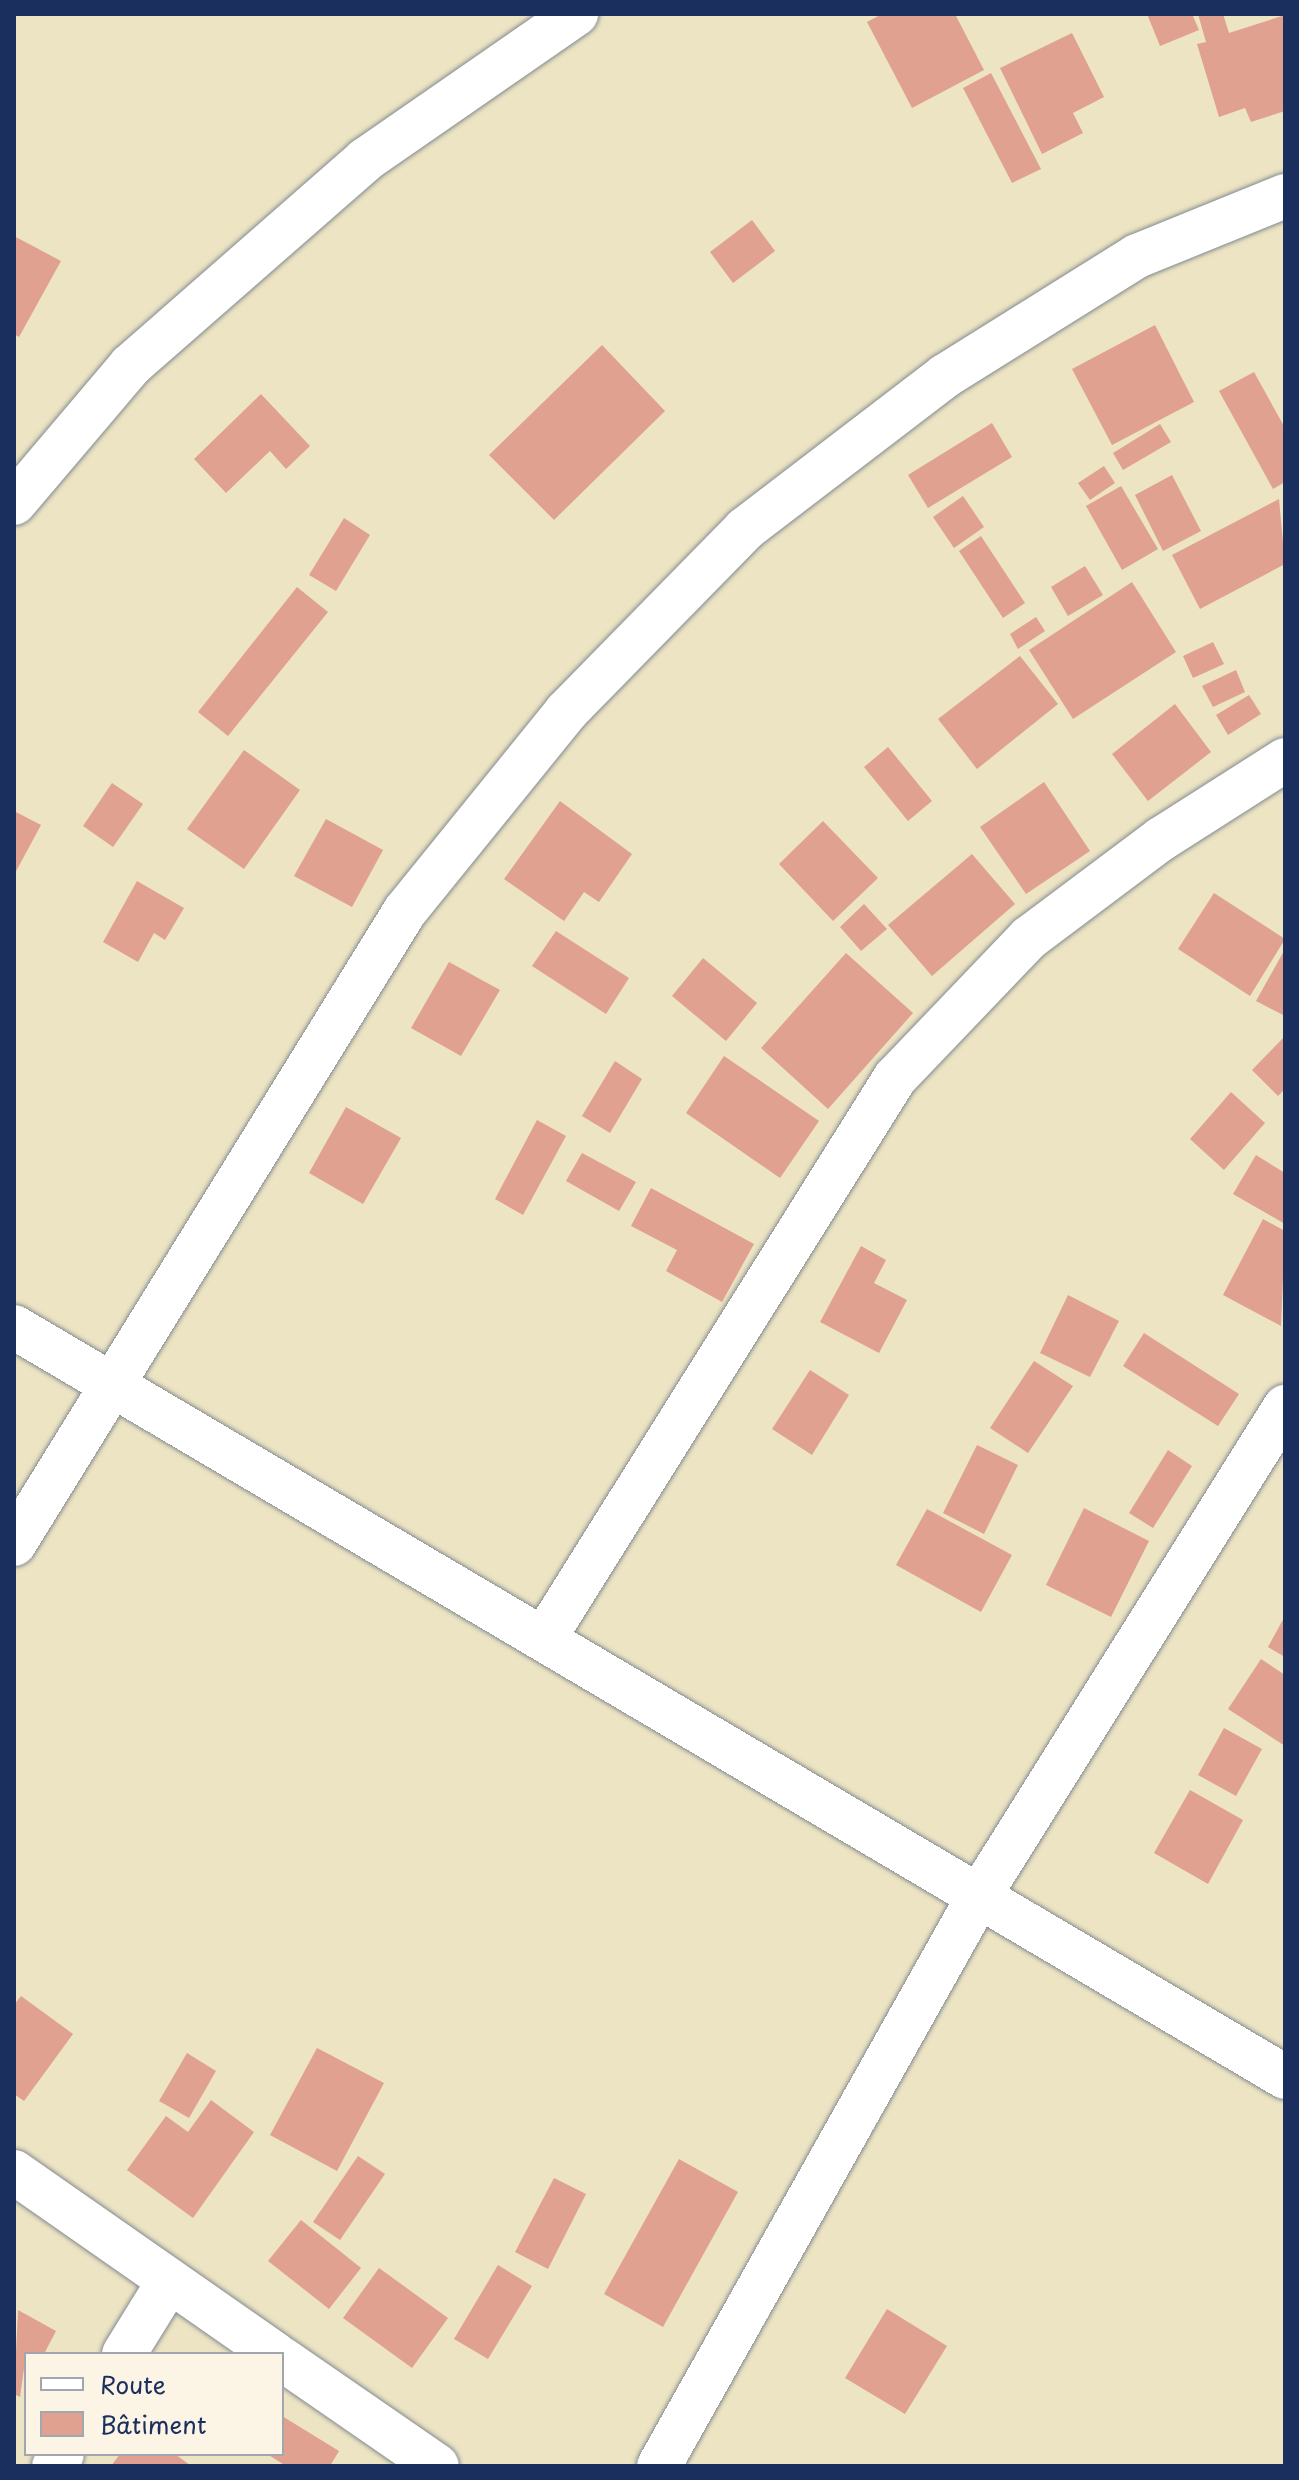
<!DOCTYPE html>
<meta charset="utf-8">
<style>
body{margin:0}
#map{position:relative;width:1299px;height:2480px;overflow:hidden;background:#ece4c3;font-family:"Playpen Sans",sans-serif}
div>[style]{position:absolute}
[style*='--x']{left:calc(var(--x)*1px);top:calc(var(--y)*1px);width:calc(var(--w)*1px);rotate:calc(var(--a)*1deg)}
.building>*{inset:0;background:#e0a191}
.roads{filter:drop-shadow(0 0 2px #848a90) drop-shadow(0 0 2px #848a90)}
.minor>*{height:44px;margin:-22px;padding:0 22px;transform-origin:22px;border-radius:22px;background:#fff}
span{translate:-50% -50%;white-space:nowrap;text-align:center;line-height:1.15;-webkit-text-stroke:6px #fcf5e5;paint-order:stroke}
.frame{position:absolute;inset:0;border:16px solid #1b2f5e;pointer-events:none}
.legend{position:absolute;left:24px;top:2352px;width:260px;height:104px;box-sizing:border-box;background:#fcf5e5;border:2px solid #a2a6af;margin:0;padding:10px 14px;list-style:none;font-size:24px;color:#1b2f5e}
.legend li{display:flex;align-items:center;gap:16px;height:40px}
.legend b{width:40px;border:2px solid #a2a6af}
</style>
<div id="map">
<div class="building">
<div style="clip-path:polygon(882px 14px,955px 14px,984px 70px,912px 108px,867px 22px)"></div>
<div style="clip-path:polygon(1147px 14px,1192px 14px,1199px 30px,1160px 46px)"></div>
<div style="clip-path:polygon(1198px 14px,1223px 14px,1229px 33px,1285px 15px,1285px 111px,1251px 122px,1245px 108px,1219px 117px,1197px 44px,1206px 42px)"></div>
<div style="clip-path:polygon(1072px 33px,1104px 97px,1073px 113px,1083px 133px,1042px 154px,1000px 68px)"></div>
<div style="clip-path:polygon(991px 73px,1041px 169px,1012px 183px,963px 88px)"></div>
<div style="clip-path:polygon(752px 220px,775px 251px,733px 283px,710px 252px)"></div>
<div style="clip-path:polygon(14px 236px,61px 261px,19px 337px,14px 334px)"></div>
<div style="clip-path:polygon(1155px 325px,1194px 402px,1112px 445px,1072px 369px)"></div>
<div style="clip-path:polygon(602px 345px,665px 411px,554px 520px,489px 455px)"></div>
<div style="clip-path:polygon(1254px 372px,1285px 428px,1285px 482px,1273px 489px,1219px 391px)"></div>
<div style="clip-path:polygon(261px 394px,310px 446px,286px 469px,270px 451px,226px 493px,194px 459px)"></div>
<div style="clip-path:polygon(992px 423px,1012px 457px,928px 508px,908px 475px)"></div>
<div style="clip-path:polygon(1160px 424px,1171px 442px,1123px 470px,1113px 453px)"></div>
<div style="clip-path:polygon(1104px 466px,1115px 483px,1090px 500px,1078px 483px)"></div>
<div style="clip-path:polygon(1172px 475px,1201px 531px,1163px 551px,1135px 495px)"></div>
<div style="clip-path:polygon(1121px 486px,1158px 549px,1122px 570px,1086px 506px)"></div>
<div style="clip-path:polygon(963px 496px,984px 527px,954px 548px,933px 517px)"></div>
<div style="clip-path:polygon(1279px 499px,1285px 564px,1200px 609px,1172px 555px)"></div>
<div style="clip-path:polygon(344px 518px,370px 535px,336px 591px,309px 575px)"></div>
<div style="clip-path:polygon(981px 536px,1025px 603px,1003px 618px,959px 551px)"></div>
<div style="clip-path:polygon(1085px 566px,1103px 595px,1068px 616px,1051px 587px)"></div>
<div style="clip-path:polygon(1132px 582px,1176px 652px,1073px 719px,1029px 650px)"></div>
<div style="clip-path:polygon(297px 587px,328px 612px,228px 736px,198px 712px)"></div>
<div style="clip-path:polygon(1036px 617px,1045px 631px,1018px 649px,1010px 634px)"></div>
<div style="clip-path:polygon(1213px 642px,1224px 664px,1193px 678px,1183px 656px)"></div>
<div style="clip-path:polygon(1020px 656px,1058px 704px,977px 769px,938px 719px)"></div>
<div style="clip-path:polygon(1236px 670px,1245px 692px,1213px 707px,1202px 686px)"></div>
<div style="clip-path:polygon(1249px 695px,1261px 714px,1228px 735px,1216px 715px)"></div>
<div style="clip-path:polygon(1175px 704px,1211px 752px,1148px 801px,1112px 754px)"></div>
<div style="clip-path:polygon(888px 747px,932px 801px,908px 821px,864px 767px)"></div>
<div style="clip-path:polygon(244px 750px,300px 790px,244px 869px,187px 829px)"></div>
<div style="clip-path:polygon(1044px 782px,1090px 851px,1026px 894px,980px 827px)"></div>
<div style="clip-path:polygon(112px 783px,143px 804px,113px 847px,83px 826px)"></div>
<div style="clip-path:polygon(560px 801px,632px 854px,599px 902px,584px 892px,564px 921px,504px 879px)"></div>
<div style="clip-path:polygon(14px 811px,41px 825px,14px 875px)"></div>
<div style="clip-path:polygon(326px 819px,383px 850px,352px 907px,294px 876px)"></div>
<div style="clip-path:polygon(823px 821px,878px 878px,833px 921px,779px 864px)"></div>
<div style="clip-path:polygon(972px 854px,1015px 904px,932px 976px,888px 925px)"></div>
<div style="clip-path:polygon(137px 881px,184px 908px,165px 940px,154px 933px,138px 962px,103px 942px)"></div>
<div style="clip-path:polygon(1214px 893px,1285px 939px,1250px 996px,1178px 949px)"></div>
<div style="clip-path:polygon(864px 904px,887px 929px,861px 951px,840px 927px)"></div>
<div style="clip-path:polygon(556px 931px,629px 978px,606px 1014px,532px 966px)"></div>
<div style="clip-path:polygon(1285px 949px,1285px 1016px,1256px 1001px)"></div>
<div style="clip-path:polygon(846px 953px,913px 1013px,828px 1109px,761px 1048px)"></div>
<div style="clip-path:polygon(703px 958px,757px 1003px,726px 1041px,672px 996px)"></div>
<div style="clip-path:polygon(449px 962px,500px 990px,461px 1056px,411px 1028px)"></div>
<div style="clip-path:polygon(1285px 1036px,1285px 1089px,1278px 1096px,1252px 1070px)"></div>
<div style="clip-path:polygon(724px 1056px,819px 1121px,780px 1178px,686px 1113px)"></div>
<div style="clip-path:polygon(615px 1061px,642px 1079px,610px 1133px,582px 1116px)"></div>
<div style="clip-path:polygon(1231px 1092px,1265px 1123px,1224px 1170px,1190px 1139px)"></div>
<div style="clip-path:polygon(346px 1107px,401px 1138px,363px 1204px,309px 1173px)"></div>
<div style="clip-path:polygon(537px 1120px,566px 1136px,523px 1215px,495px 1199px)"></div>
<div style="clip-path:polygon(582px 1153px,636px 1182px,619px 1211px,566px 1181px)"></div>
<div style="clip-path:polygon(1256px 1155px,1285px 1173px,1285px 1224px,1233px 1194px)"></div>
<div style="clip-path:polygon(651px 1188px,754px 1244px,722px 1302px,666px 1271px,677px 1250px,631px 1226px)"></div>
<div style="clip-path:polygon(1263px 1219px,1285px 1231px,1281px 1326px,1223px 1295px)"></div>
<div style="clip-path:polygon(861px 1246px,886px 1260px,874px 1283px,907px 1300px,879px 1353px,820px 1322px)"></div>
<div style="clip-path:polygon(1068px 1295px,1119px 1321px,1090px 1377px,1040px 1353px)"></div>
<div style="clip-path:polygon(1144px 1333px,1239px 1394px,1218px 1426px,1123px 1366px)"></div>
<div style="clip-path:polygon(1034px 1361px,1073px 1386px,1028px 1453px,990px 1428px)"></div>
<div style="clip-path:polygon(810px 1370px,849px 1395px,812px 1455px,772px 1429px)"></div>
<div style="clip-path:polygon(977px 1445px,1018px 1465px,984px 1534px,943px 1513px)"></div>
<div style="clip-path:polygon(1168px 1450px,1192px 1466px,1153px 1528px,1129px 1513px)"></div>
<div style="clip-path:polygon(1084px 1508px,1149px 1541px,1111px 1617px,1046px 1585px)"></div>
<div style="clip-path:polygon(927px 1509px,1012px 1555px,981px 1612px,896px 1565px)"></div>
<div style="clip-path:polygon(1285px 1616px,1285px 1657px,1268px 1647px)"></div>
<div style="clip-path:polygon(1261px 1659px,1285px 1675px,1285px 1746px,1228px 1709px)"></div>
<div style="clip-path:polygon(1224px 1728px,1262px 1749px,1236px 1796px,1198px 1775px)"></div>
<div style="clip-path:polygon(1190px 1790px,1243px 1820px,1208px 1884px,1154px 1853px)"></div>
<div style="clip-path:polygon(21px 1996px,73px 2034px,24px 2101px,14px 2094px,14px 2005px)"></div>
<div style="clip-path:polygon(317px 2048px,384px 2083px,337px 2171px,270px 2135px)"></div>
<div style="clip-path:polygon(187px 2053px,216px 2071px,189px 2118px,159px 2101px)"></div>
<div style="clip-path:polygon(211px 2100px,254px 2132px,193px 2218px,127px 2170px,166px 2116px,188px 2132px)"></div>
<div style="clip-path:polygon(358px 2156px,385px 2174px,340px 2240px,313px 2222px)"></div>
<div style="clip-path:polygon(679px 2159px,738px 2192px,663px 2327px,604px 2294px)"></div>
<div style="clip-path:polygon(554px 2178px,586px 2194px,548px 2269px,515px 2252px)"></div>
<div style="clip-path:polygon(301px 2220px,361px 2268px,329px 2309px,268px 2261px)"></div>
<div style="clip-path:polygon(498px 2265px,532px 2286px,488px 2359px,454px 2339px)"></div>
<div style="clip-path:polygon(379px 2268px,448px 2318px,412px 2368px,343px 2318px)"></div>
<div style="clip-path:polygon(887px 2309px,947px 2346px,905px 2414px,845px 2378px)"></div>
<div style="clip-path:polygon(18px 2310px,56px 2331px,44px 2354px,26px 2354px,20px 2397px,14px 2394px)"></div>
<div style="clip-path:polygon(282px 2416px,339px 2451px,330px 2466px,286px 2466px,267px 2454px,282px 2454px)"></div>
<div style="clip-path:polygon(120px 2454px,175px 2454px,191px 2466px,111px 2466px)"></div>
</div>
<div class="roads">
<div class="minor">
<div style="--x:14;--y:503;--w:180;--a:-49.7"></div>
<div style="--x:130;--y:366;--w:313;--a:-41.2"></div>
<div style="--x:365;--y:160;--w:257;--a:-34.7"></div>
<div style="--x:14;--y:1327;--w:1476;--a:30.54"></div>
<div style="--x:14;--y:1544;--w:744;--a:-58.3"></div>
<div style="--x:405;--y:911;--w:256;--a:-51"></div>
<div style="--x:566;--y:712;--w:256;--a:-45.6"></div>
<div style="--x:745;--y:529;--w:252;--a:-37.4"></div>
<div style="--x:945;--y:376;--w:226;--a:-32"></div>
<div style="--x:1137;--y:256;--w:160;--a:-22.1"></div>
<div style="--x:545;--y:1637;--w:660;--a:-57.95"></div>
<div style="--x:895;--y:1078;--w:194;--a:-46.3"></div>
<div style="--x:1029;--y:938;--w:165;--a:-36.9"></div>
<div style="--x:1161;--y:839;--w:147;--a:-32.5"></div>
<div style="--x:14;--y:2172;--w:318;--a:34.9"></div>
<div style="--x:124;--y:2354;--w:86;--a:-58.3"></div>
<div style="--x:282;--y:2359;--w:188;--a:34.6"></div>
<div style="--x:54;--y:2466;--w:14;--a:-56"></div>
<div style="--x:659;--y:2466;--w:648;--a:-60.7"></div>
<div style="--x:976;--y:1901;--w:583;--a:-57.97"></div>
</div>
</div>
<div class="frame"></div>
<ul class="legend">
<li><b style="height:10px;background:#fff"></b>Route</li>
<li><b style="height:22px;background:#e0a191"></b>Bâtiment</li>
</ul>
</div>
